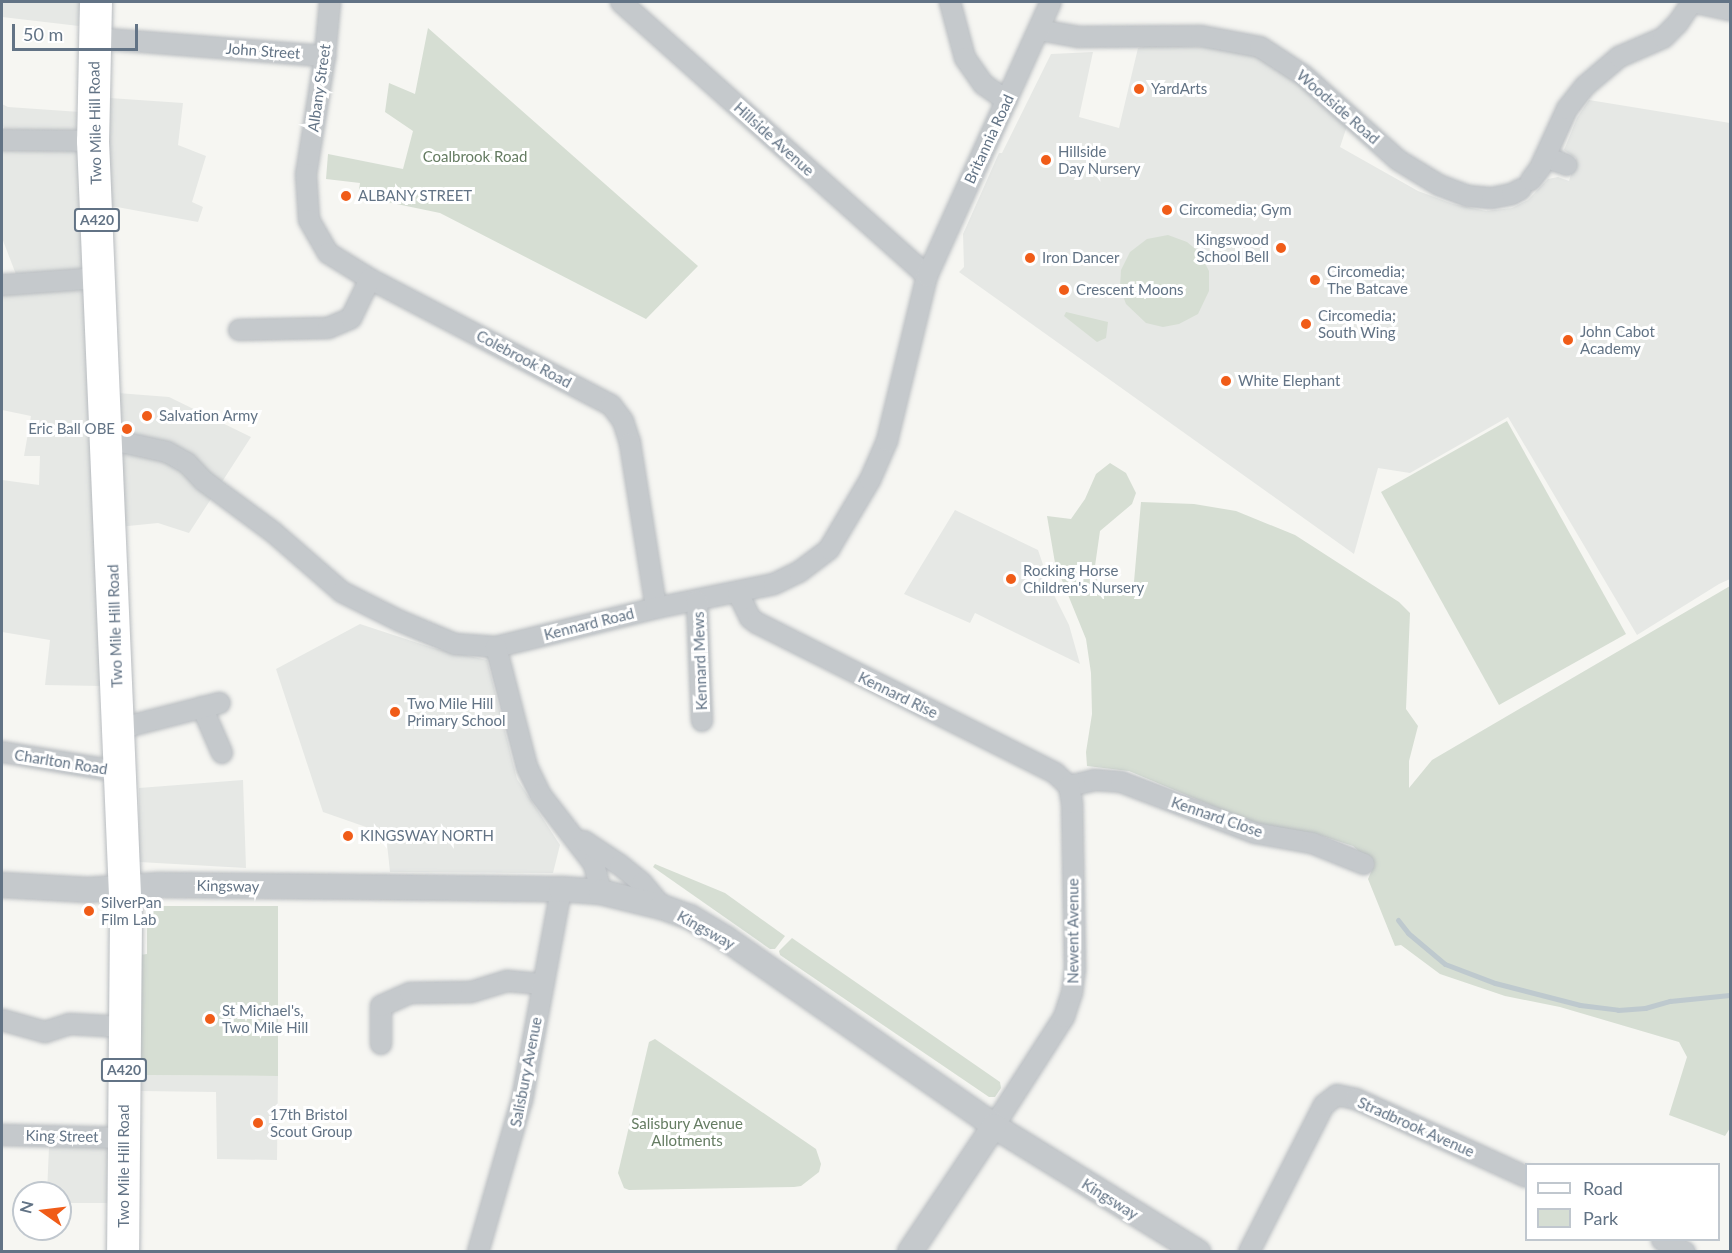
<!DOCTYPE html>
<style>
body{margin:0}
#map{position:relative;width:1732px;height:1253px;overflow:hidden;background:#f6f6f2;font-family:Lato,sans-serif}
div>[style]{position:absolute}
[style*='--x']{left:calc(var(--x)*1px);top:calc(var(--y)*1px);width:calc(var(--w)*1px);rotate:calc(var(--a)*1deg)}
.built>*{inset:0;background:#e6e8e5}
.green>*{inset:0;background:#d6ded3}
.stream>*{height:5px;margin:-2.5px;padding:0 2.5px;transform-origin:2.5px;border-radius:2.5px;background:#bec9ce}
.roads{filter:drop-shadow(0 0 2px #b8bcc0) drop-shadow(0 0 2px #b8bcc0)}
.minor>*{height:20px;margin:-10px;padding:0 10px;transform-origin:10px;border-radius:10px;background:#c5c9cc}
.tertiary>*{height:24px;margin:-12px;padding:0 12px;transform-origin:12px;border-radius:12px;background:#c5c9cc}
.primary>*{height:32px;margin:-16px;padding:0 16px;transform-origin:16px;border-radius:16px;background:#fff}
.dots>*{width:16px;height:16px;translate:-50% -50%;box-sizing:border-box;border:3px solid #fff;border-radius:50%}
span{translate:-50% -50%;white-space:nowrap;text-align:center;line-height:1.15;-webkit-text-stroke:6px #fff;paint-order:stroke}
.shield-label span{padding:2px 4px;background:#fff;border:2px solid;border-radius:4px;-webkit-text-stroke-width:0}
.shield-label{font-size:14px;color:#627385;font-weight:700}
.street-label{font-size:15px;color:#627385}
.poi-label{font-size:15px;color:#627385}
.left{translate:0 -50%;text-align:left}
.right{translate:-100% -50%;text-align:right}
.park-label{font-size:15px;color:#657c62}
.frame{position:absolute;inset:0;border:3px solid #627385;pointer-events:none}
.legend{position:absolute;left:1525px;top:1163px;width:195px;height:78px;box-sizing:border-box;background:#fff;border:2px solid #c0c7ce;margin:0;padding:8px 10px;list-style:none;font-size:18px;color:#627385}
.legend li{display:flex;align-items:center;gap:12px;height:30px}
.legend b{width:30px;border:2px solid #c0c7ce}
.north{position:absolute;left:12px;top:1181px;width:60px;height:60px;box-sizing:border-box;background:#fff;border:2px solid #c0c7ce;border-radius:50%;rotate:284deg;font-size:16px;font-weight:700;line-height:24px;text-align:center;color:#627385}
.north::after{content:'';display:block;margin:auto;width:21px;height:27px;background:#f05c18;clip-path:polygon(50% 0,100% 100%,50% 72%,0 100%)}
.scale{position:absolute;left:12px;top:24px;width:126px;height:27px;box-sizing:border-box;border:3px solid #627385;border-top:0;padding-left:8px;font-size:18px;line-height:21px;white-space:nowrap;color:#627385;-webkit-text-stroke:4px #fff;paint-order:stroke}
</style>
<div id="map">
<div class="built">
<div style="clip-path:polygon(2px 2px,81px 2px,79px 26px,2px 17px)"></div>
<div style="clip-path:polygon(1150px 45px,1231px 48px,1263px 56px,1294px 77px,1347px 126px,1340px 147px,1418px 191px,1453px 204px,1486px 211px,1512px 208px,1528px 200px,1548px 179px,1558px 177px,1569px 181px,1576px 158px,1564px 150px,1577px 118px,1589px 100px,1730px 123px,1730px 579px,1719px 584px,1637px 635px,1508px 417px,1410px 473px,1378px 468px,1354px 554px,959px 272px,964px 267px,963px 234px,999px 153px,1002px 153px,1051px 54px,1093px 52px,1079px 117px,1119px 128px,1138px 48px)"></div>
<div style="clip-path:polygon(80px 96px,183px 103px,178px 145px,206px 156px,192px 202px,203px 207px,198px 222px,117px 207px,83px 205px,92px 391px,169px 397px,251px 437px,189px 533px,158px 523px,98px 529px,102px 686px,45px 685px,50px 640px,2px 632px,2px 480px,39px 485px,40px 456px,24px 456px,31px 416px,2px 410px,2px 294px,22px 290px,2px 238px,2px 133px,4px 127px,2px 126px,2px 104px,8px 107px,80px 112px)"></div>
<div style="clip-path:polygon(955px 510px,1038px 550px,1052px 591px,1069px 625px,1080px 664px,975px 613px,970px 623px,904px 594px)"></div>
<div style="clip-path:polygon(360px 624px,433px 648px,487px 660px,517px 779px,560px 845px,553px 873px,390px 872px,386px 834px,323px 812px,276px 669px)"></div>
<div style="clip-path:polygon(243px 780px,246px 868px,139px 862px,139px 788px)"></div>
<div style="clip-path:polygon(140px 1075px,278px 1076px,277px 1160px,217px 1159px,216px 1092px,140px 1091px)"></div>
<div style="clip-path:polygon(114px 1146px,113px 1203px,60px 1203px,60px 1193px,47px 1193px,49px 1147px)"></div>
</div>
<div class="green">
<div style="clip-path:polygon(428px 28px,698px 266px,646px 319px,440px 213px,358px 196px,360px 183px,326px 179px,328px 154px,403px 169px,413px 131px,385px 112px,389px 83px,415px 94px)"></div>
<div style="clip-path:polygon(1168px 235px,1187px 242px,1199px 252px,1209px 271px,1209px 291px,1198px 314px,1179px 324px,1163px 327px,1146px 323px,1126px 304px,1120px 288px,1121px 270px,1130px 252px,1147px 239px)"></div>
<div style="clip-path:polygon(1066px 312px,1108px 322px,1106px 338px,1097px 342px,1064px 316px)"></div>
<div style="clip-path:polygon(1507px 421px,1626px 634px,1499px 705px,1381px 492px)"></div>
<div style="clip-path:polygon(1110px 463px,1126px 473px,1136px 493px,1132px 504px,1100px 531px,1094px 573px,1108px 591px,1133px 593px,1141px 502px,1194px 504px,1236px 511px,1295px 535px,1399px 602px,1410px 613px,1406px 709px,1418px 726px,1409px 761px,1409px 788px,1432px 760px,1730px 586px,1730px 1128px,1725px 1136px,1669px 1115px,1687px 1057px,1679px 1042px,1560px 1007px,1505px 996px,1440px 974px,1401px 945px,1395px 946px,1368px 879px,1374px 865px,1353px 846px,1313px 833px,1263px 827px,1129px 771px,1087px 766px,1086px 752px,1092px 714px,1091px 673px,1086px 639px,1055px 563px,1047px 516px,1071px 519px,1085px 499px,1096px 474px)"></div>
<div style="clip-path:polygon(655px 864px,725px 893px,785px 936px,775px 949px,770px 949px,653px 867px)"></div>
<div style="clip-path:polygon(154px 906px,278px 906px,278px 1076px,140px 1075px,140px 955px,147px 954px,147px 916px)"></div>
<div style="clip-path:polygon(792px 938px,1000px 1082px,1001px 1088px,995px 1097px,989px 1097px,780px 955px,779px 951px)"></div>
<div style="clip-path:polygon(655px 1039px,816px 1149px,821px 1164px,819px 1172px,801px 1186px,794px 1187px,629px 1190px,624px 1188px,618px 1173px,649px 1042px)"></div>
</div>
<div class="stream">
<div style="--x:1398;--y:920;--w:16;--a:52"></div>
<div style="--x:1408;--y:933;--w:48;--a:40"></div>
<div style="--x:1445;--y:964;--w:53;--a:20.8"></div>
<div style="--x:1495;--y:983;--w:88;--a:14.5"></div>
<div style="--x:1580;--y:1005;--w:38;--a:7"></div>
<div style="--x:1618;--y:1010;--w:27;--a:-4"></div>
<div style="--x:1645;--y:1008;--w:26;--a:-16"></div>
<div style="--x:1670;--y:1001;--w:60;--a:-5.7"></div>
</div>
<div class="roads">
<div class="minor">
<div style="--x:330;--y:2;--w:54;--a:95.3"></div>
<div style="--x:325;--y:56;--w:120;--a:99.1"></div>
<div style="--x:306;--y:174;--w:46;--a:86.3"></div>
<div style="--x:309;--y:220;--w:38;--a:60"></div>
<div style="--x:328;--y:253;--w:49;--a:31.8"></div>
<div style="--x:370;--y:279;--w:272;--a:27.6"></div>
<div style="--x:611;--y:405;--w:20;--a:53"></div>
<div style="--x:623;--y:421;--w:23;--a:72"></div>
<div style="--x:630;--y:443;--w:167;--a:81"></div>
<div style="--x:621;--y:2;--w:411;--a:41.8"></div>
<div style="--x:950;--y:2;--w:58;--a:75"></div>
<div style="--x:965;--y:58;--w:32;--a:55"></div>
<div style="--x:983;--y:84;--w:29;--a:35"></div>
<div style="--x:1692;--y:2;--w:39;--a:12"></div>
<div style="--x:1039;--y:30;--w:40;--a:10"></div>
<div style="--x:1078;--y:37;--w:123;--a:-0.5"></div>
<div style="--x:1201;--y:36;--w:60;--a:10.6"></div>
<div style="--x:1260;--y:47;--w:51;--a:33.1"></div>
<div style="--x:1303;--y:75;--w:127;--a:41.8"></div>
<div style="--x:1398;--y:160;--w:48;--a:31.4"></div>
<div style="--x:1439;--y:185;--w:31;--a:21"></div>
<div style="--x:1468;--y:196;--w:24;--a:5"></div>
<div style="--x:1492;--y:198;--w:20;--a:-11"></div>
<div style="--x:1512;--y:194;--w:10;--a:-29"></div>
<div style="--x:94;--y:38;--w:232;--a:4.5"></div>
<div style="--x:2;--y:140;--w:91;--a:0.6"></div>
<div style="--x:1545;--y:157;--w:23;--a:20"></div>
<div style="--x:1531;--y:180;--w:15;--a:-53"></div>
<div style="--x:1540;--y:168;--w:65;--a:-65.4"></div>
<div style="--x:1567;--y:109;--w:29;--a:-52"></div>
<div style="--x:1585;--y:86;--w:45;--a:-40.5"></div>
<div style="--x:1619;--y:57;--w:48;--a:-23.4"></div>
<div style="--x:1663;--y:38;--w:21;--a:-45"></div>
<div style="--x:1678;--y:23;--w:25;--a:-56"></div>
<div style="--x:2;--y:285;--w:98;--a:-4.1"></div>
<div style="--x:239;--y:330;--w:89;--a:-1.3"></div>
<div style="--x:328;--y:328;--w:25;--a:-23"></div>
<div style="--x:351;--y:318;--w:43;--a:-64"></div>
<div style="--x:108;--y:439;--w:60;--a:12.4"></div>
<div style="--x:167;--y:452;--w:23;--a:29"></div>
<div style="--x:187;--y:463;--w:25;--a:47"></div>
<div style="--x:204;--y:481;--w:86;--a:36.5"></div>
<div style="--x:273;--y:532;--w:91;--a:41"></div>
<div style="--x:342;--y:592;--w:65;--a:26.6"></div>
<div style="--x:400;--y:621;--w:60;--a:22.7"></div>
<div style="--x:455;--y:644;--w:41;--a:4.2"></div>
<div style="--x:496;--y:647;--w:165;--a:-13.7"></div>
<div style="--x:656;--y:608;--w:120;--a:-11.5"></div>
<div style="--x:774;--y:584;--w:28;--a:-26"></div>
<div style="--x:799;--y:572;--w:38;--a:-37"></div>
<div style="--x:829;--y:549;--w:80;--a:-59.3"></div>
<div style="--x:870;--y:480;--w:43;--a:-66.4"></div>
<div style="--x:887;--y:441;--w:170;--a:-76.4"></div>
<div style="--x:927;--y:276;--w:301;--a:-65.7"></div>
<div style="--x:738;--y:593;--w:28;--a:64"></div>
<div style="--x:750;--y:618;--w:9;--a:36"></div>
<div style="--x:757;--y:623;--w:334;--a:26.7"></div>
<div style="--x:1055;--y:773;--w:19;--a:43"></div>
<div style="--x:697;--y:601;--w:120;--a:87.6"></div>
<div style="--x:496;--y:647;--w:124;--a:75.5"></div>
<div style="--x:527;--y:767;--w:30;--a:64"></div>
<div style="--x:540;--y:794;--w:88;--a:52.4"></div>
<div style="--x:594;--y:864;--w:29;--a:76"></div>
<div style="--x:202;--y:707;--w:50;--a:66.5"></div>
<div style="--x:118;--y:729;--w:105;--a:-14.3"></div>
<div style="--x:2;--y:752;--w:121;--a:9.5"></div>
<div style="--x:1069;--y:786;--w:26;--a:-13"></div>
<div style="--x:1094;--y:780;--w:27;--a:4"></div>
<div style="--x:1121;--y:782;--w:143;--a:20.8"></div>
<div style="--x:1255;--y:833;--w:58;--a:10"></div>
<div style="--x:1312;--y:843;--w:56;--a:22"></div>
<div style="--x:584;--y:841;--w:43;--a:33.7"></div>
<div style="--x:620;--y:865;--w:28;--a:39"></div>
<div style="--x:642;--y:883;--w:31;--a:50"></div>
<div style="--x:2;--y:1020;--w:45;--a:15.6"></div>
<div style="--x:45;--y:1032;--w:25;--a:-18"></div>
<div style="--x:69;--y:1024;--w:56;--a:3.1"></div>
<div style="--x:381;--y:1044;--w:38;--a:-90"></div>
<div style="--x:381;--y:1006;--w:32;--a:-24"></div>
<div style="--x:410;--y:993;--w:61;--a:-0.9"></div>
<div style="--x:471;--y:992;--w:38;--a:-17"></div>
<div style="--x:507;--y:981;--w:36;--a:5"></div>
<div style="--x:994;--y:1126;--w:130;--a:-57.3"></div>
<div style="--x:1064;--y:1017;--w:25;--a:-72"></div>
<div style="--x:1072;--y:993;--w:24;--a:-83"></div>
<div style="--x:1075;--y:969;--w:166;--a:-91"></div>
<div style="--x:1072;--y:803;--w:17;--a:-100"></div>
<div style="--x:2;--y:1135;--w:121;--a:1.4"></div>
<div style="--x:1662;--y:1240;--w:26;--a:28"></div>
<div style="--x:478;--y:1252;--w:158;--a:-73.9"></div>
<div style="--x:522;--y:1100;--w:215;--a:-79.5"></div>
<div style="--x:1249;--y:1252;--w:165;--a:-63"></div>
<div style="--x:1324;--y:1105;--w:16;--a:-38"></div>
<div style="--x:1337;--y:1095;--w:19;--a:12"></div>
<div style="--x:1356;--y:1099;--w:187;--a:24.6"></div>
</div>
<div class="tertiary">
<div style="--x:2;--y:885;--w:86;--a:3.3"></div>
<div style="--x:88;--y:890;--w:72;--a:-4"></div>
<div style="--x:160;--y:885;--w:401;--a:0.6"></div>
<div style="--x:561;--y:889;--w:40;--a:4.3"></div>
<div style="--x:601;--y:892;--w:63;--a:13.8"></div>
<div style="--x:662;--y:907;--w:30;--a:20"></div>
<div style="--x:690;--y:917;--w:41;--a:31"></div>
<div style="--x:725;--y:938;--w:328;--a:34.9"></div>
<div style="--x:994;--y:1126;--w:240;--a:31.7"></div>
<div style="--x:910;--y:1252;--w:151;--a:-56.3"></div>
</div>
<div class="primary">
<div style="--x:96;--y:2;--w:139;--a:91.2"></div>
<div style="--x:93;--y:141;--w:778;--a:87.57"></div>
<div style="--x:126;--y:918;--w:334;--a:90.5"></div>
</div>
</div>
<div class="dots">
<div style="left:1139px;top:89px;background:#f05c18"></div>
<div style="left:1046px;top:160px;background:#f05c18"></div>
<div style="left:346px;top:196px;background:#f05c18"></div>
<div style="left:1167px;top:210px;background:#f05c18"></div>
<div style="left:1281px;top:248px;background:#f05c18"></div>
<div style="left:1030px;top:258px;background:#f05c18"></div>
<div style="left:1315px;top:280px;background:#f05c18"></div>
<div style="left:1064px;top:290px;background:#f05c18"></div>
<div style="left:1306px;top:324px;background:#f05c18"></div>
<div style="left:1568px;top:340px;background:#f05c18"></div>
<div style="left:1226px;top:381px;background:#f05c18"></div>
<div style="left:147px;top:416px;background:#f05c18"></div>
<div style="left:127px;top:429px;background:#f05c18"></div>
<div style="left:1011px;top:579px;background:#f05c18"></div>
<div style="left:395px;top:712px;background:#f05c18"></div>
<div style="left:348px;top:836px;background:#f05c18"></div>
<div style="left:89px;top:911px;background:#f05c18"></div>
<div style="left:210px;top:1019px;background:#f05c18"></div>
<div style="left:258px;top:1123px;background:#f05c18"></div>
</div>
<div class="shield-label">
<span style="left:97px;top:220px">A420</span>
<span style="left:124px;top:1070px">A420</span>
</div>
<div class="street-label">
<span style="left:263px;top:51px;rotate:4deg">John Street</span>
<span style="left:319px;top:88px;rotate:-82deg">Albany Street</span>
<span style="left:1338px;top:107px;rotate:41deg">Woodside Road</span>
<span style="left:95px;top:123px;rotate:-91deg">Two Mile Hill Road</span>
<span style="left:774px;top:139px;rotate:42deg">Hillside Avenue</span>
<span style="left:989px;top:139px;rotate:-65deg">Britannia Road</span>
<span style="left:524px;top:359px;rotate:28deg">Colebrook Road</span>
<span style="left:589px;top:624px;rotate:-14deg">Kennard Road</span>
<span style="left:115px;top:626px;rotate:-92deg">Two Mile Hill Road</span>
<span style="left:700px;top:661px;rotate:-92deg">Kennard Mews</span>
<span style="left:898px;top:695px;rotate:26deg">Kennard Rise</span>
<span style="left:61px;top:762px;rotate:9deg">Charlton Road</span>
<span style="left:1217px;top:817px;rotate:19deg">Kennard Close</span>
<span style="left:228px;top:886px;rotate:1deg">Kingsway</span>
<span style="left:706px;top:930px;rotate:29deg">Kingsway</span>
<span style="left:1073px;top:931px;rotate:-90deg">Newent Avenue</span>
<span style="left:526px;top:1072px;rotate:-79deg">Salisbury Avenue</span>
<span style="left:1416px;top:1127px;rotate:24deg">Stradbrook Avenue</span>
<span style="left:62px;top:1136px;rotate:1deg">King Street</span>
<span style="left:124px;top:1166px;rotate:-90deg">Two Mile Hill Road</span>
<span style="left:1110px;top:1199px;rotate:32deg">Kingsway</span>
</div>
<div class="poi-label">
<span class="left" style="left:1151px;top:89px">YardArts</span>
<span class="left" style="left:1058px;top:160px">Hillside<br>Day Nursery</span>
<span class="left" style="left:358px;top:196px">ALBANY STREET</span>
<span class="left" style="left:1179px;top:210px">Circomedia; Gym</span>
<span class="right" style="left:1269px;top:248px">Kingswood<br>School Bell</span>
<span class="left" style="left:1042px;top:258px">Iron Dancer</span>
<span class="left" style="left:1327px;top:280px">Circomedia;<br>The Batcave</span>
<span class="left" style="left:1076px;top:290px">Crescent Moons</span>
<span class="left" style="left:1318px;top:324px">Circomedia;<br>South Wing</span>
<span class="left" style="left:1580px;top:340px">John Cabot<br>Academy</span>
<span class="left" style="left:1238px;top:381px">White Elephant</span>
<span class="left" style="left:159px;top:416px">Salvation Army</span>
<span class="right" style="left:115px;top:429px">Eric Ball OBE</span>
<span class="left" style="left:1023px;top:579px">Rocking Horse<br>Children's Nursery</span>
<span class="left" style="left:407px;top:712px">Two Mile Hill<br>Primary School</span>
<span class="left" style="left:360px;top:836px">KINGSWAY NORTH</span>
<span class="left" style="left:101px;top:911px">SilverPan<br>Film Lab</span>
<span class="left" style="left:222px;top:1019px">St Michael's,<br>Two Mile Hill</span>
<span class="left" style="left:270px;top:1123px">17th Bristol<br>Scout Group</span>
</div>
<div class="park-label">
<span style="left:475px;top:157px">Coalbrook Road</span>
<span style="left:687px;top:1132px">Salisbury Avenue<br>Allotments</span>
</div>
<div class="frame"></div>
<ul class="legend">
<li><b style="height:8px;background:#fff"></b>Road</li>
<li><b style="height:16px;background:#d6ded3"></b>Park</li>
</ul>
<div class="north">N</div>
<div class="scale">50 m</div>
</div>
